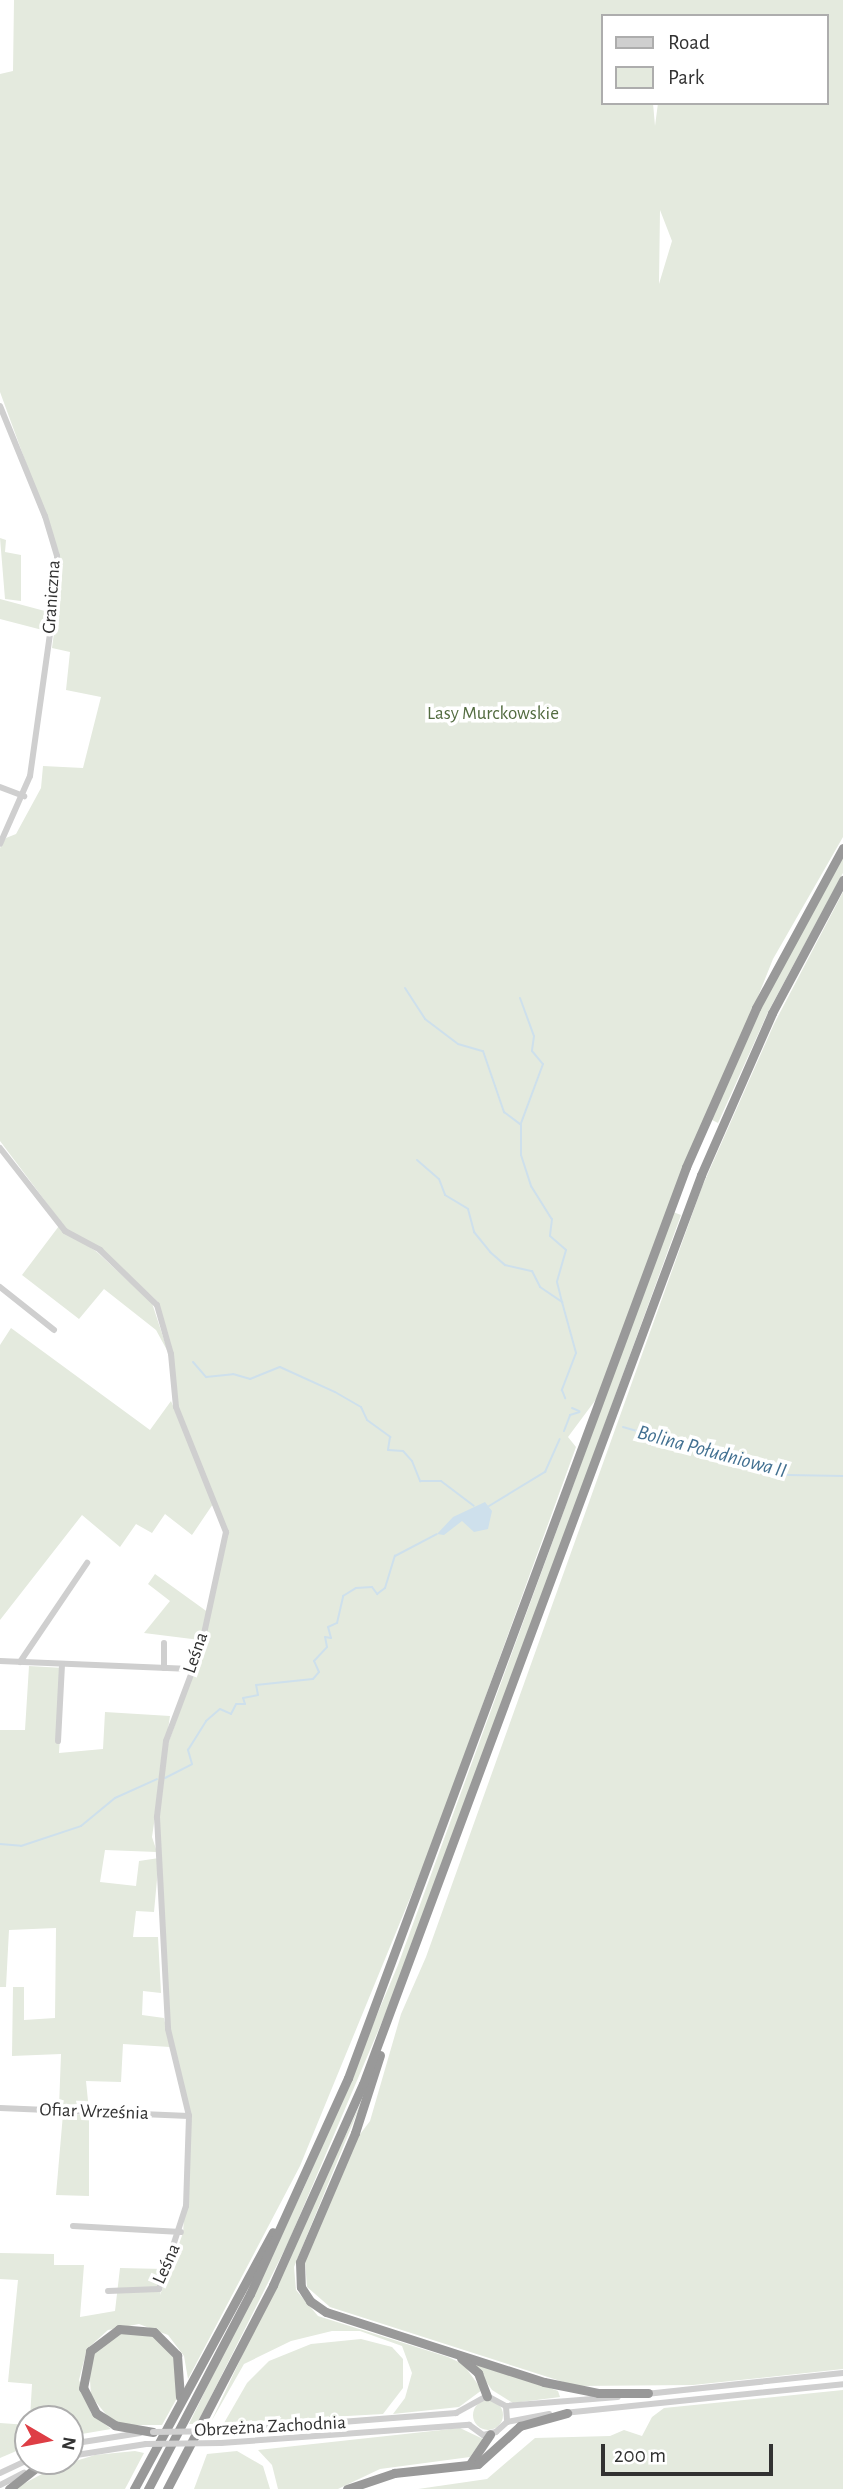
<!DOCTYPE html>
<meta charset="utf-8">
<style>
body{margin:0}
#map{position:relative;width:843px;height:2489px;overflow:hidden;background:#fff;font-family:"Alegreya Sans",sans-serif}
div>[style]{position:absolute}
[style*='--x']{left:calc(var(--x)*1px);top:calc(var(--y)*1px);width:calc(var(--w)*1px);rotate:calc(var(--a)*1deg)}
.green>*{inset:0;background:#e4eade}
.round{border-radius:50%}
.water>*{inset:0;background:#cee0ec}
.stream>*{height:2px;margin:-1px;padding:0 1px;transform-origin:1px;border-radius:1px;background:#cee0ec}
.minor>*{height:6px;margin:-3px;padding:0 3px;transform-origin:3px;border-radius:3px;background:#cfcfcf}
.highway>*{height:9px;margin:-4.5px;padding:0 4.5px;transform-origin:4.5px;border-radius:4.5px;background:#999}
.minor-bridge>*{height:6px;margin:-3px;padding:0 3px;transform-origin:3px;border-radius:3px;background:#cfcfcf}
span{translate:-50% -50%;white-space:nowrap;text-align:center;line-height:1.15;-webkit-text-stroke:7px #fff;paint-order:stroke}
.street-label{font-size:19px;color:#323232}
.park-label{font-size:19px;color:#536c40}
.water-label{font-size:21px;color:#427091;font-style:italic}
.legend{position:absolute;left:601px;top:14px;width:228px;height:91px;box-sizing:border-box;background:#fff;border:2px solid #adadad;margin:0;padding:9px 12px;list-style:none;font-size:21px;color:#323232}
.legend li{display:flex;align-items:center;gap:14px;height:35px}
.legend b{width:35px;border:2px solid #adadad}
.north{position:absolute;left:14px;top:2405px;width:70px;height:70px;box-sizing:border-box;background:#fff;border:2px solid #adadad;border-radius:50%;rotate:100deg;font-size:19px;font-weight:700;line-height:28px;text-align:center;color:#323232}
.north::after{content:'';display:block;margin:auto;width:24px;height:32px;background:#de3e45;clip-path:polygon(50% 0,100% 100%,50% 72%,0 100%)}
.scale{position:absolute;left:601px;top:2444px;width:172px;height:32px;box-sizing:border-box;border:4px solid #323232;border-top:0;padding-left:9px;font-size:21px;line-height:24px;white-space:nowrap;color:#323232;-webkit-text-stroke:5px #fff;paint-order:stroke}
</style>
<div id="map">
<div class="green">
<div style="clip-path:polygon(evenodd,14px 0,843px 0,843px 837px,773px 959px,597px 1398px,568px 1437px,576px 1447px,431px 1847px,300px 2166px,188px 2379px,184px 2356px,168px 2335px,139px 2324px,108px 2330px,87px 2349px,79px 2380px,91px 2413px,111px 2429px,70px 2436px,70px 2419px,30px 2419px,32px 2384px,8px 2382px,18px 2280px,0 2279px,0 2253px,54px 2254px,54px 2265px,84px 2265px,80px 2317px,115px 2311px,120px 2268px,164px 2269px,160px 2295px,183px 2233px,191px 2116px,169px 2029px,159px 1817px,168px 1744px,202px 1649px,228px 1533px,177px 1405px,173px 1353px,158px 1302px,106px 1253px,67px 1230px,0 1141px,0 848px,6px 838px,16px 834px,41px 788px,43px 766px,83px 768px,101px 697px,66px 690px,70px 652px,52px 648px,54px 633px,0 619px,0 599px,56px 614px,59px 598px,59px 553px,0 392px,0 74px,13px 71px,14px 0,603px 16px,827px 16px,827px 103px,658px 103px,655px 126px,653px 103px,603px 103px,603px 16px,14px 0,660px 210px,672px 241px,659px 284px,659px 283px,660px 210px)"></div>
<div style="clip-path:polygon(0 538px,6px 540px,5px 552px,21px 555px,21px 601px,5px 599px)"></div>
<div style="clip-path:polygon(843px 855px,843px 873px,768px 1012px,718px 1123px,710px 1119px,762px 1005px)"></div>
<div style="clip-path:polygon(843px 892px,843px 2369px,693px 2385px,576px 2386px,330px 2307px,307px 2287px,305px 2261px,358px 2137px,370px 2121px,401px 2014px,426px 1957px,702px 1187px,774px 1024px)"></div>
<div style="clip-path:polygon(673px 1212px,681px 1215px,415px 1944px,288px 2243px,197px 2424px,189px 2424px,304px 2188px,398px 1965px)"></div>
<div style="clip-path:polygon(59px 1226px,97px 1252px,152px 1303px,168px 1352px,156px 1330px,104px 1289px,79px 1319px,22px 1275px)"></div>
<div style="clip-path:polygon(11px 1328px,150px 1430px,171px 1401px,213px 1504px,192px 1535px,165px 1514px,152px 1533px,136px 1524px,120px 1547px,82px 1515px,0 1620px,0 1345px)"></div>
<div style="clip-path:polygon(155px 1574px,209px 1613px,200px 1640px,144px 1633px,170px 1601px,148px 1584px)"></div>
<div style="clip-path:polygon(29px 1666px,64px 1668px,59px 1753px,103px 1749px,105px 1712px,170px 1716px,152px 1837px,157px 1852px,105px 1850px,100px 1882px,136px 1886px,139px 1861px,159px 1858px,154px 1912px,136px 1911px,133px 1937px,158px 1937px,161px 1993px,143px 1991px,142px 2015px,164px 2018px,170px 2047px,123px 2044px,121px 2082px,86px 2081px,89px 2111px,59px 2107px,61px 2054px,12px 2056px,13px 1987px,24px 1987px,24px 2020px,55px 2018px,56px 1928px,9px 1930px,6px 1987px,0 1987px,0 1730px,25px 1730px)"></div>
<div style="clip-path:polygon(364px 2096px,294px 2267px,296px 2290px,318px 2316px,448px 2357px,463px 2364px,482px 2390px,459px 2407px,393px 2414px,405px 2398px,412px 2373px,402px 2346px,360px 2331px,332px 2331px,291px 2341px,244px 2364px,211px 2422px)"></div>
<div style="clip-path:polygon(63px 2114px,89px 2115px,89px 2196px,56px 2195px)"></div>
<div style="clip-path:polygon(123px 2332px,156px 2336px,177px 2362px,177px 2398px,162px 2425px,126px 2425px,109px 2418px,91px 2396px,89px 2364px,95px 2349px)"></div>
<div style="clip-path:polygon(361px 2339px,392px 2347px,403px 2359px,403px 2388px,383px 2414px,224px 2423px,247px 2383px,269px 2361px,311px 2344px)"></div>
<div style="clip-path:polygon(470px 2359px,558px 2391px,560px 2397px,513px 2403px,492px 2390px)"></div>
<div style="clip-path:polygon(843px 2390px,843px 2489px,418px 2489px,487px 2479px,535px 2438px,610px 2436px,624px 2430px,642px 2436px,652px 2417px,664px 2408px)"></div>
<div class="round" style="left:473px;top:2400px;width:30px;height:30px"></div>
<div style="clip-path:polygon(0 2423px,28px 2425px,28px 2446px,0 2458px)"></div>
<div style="clip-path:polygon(460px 2428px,483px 2439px,470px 2457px,380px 2469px,338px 2489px,278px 2489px,272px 2465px,258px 2450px)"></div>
<div style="clip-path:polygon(135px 2451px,144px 2453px,125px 2489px,14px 2489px,53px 2468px,95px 2455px)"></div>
<div style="clip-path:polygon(237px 2451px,263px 2466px,270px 2489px,194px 2489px,207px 2454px)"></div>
</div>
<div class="water">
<div style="clip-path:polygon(485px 1502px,492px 1511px,488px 1529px,474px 1532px,462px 1521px,444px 1535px,437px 1534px,453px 1517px)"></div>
</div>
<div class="stream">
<div style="--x:405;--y:988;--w:37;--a:57"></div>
<div style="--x:425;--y:1019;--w:41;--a:37.1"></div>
<div style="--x:458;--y:1044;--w:26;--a:16"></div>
<div style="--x:483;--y:1051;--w:65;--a:71"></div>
<div style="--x:504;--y:1112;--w:21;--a:37"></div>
<div style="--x:521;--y:1125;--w:30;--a:90"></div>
<div style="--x:521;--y:1155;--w:33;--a:72"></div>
<div style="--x:531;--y:1186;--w:39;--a:58"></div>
<div style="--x:552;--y:1219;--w:17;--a:97"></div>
<div style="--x:550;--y:1236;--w:21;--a:41"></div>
<div style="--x:566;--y:1250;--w:33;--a:106"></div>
<div style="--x:557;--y:1282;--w:21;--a:76"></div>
<div style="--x:520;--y:998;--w:40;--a:69.8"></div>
<div style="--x:534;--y:1036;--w:15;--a:98"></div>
<div style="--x:532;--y:1051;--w:17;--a:50"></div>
<div style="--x:543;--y:1064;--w:63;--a:110.4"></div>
<div style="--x:417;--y:1160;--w:29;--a:41"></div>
<div style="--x:439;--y:1179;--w:17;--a:69"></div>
<div style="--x:445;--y:1195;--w:27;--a:31"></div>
<div style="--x:468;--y:1209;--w:24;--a:75"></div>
<div style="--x:474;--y:1232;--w:26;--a:51"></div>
<div style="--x:490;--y:1252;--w:20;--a:41"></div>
<div style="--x:505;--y:1265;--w:28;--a:13"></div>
<div style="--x:532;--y:1271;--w:18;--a:63"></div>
<div style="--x:540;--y:1287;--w:27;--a:34"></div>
<div style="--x:562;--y:1302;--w:53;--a:74.6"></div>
<div style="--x:576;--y:1353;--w:40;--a:111"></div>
<div style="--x:562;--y:1390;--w:9;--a:69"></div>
<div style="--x:193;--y:1362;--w:20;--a:49"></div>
<div style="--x:206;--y:1377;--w:27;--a:-6"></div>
<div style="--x:233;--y:1374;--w:18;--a:16"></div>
<div style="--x:250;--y:1379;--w:32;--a:-22"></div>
<div style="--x:280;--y:1367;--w:60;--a:24.4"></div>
<div style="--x:335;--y:1392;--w:30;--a:30"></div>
<div style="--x:361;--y:1407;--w:14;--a:65"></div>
<div style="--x:367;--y:1420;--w:29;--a:36"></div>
<div style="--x:390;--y:1437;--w:13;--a:99"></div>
<div style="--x:388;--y:1450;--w:15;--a:4"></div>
<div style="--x:403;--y:1451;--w:13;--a:48"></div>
<div style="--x:412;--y:1461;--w:22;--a:68"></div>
<div style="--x:420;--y:1481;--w:21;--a:0"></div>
<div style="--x:441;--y:1481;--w:41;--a:37.1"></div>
<div style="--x:572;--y:1408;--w:8;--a:23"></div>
<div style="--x:623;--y:1427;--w:172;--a:16.2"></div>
<div style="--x:788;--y:1475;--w:55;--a:1"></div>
<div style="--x:564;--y:1431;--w:17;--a:-69"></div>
<div style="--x:570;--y:1415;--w:10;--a:-17"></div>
<div style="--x:489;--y:1506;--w:66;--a:-31.3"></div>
<div style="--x:545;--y:1472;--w:36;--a:-66"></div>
<div style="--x:165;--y:1778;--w:30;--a:-27"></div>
<div style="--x:192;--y:1764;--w:15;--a:-106"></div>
<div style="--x:188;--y:1750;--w:34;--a:-58"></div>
<div style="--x:206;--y:1721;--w:18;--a:-41"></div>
<div style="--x:220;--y:1709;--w:12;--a:24"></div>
<div style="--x:231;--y:1714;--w:11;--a:-63"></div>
<div style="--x:236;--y:1704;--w:9;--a:0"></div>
<div style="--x:245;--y:1704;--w:6;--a:-108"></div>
<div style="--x:243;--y:1698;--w:15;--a:-11"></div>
<div style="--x:258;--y:1695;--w:10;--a:-101"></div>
<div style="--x:256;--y:1685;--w:57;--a:-6"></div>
<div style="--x:313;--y:1679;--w:9;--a:-49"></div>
<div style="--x:319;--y:1672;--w:12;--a:-114"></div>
<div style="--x:314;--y:1661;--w:19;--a:-47"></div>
<div style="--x:327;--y:1647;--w:10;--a:-101"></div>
<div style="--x:325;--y:1637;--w:6;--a:9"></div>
<div style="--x:331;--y:1638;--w:11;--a:-105"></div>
<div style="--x:328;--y:1627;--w:10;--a:-24"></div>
<div style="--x:337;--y:1623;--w:28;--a:-77"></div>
<div style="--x:343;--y:1596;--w:15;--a:-32"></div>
<div style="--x:356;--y:1588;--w:16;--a:-4"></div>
<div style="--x:372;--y:1587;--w:9;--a:54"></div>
<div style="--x:377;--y:1594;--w:10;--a:-37"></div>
<div style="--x:385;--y:1588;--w:34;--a:-73"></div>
<div style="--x:395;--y:1556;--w:47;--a:-27.6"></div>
<div style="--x:0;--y:1844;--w:21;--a:5"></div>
<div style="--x:21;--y:1846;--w:63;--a:-18.4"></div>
<div style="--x:81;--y:1826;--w:44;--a:-39.5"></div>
<div style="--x:115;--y:1798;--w:46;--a:-24.3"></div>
</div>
<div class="minor">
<div style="--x:0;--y:406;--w:119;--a:67.8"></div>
<div style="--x:45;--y:516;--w:42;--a:73.3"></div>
<div style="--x:57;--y:556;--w:28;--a:90"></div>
<div style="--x:57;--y:584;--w:194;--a:98"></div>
<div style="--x:30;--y:776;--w:74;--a:113.8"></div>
<div style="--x:0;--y:787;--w:26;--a:21"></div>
<div style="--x:0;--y:1148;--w:105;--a:51.9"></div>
<div style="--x:65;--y:1231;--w:40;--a:28"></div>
<div style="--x:100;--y:1250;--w:79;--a:44"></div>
<div style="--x:157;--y:1305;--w:51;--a:74.1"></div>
<div style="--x:171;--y:1354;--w:53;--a:84.6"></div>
<div style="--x:176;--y:1407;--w:135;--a:68.2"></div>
<div style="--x:226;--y:1532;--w:119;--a:102.2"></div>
<div style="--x:201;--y:1648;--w:99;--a:110.6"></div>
<div style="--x:166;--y:1741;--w:77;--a:96.8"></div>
<div style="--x:157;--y:1817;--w:212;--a:87"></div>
<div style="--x:168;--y:2029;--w:89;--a:76.4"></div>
<div style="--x:189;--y:2116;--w:90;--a:91.9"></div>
<div style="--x:186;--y:2206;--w:87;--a:108"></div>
<div style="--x:159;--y:2289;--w:51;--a:177.8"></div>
<div style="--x:0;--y:1287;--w:69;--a:38.5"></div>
<div style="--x:0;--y:1661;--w:191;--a:2.4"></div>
<div style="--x:20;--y:1662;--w:120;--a:-55.9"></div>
<div style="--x:164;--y:1668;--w:25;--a:-90"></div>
<div style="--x:58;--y:1741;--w:77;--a:-87"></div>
<div style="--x:0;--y:2108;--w:189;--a:2.4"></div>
<div style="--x:73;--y:2226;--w:108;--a:3.2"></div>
<div style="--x:646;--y:2394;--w:198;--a:-6.1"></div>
<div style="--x:506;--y:2406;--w:112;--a:-4.6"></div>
<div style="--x:564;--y:2413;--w:281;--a:-5.9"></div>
<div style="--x:507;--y:2422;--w:43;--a:-10.8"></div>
<div style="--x:227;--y:2431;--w:230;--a:-4.5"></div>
<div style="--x:456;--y:2413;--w:35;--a:-29"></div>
<div style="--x:487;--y:2396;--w:21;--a:28"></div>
<div style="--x:506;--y:2406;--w:16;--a:86"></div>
<div style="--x:507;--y:2422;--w:15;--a:138"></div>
<div style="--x:496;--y:2432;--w:13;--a:167"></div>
<div style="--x:483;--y:2435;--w:17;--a:-144"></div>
<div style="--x:221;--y:2443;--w:249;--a:-4.2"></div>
<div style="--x:70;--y:2444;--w:71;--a:-8.9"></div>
<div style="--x:70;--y:2456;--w:77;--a:-9"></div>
<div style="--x:34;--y:2469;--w:22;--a:-21"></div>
<div style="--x:0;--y:2473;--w:31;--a:-25"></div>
<div style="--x:0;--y:2485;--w:27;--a:-27"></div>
</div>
<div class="highway">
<div style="--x:380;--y:2055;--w:82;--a:107.8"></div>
<div style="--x:355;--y:2133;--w:140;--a:113.1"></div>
<div style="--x:300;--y:2262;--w:25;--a:88"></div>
<div style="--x:301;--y:2287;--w:17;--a:57"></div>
<div style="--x:310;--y:2301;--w:19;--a:35"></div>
<div style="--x:326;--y:2312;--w:229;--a:17.8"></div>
<div style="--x:544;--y:2382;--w:55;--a:11.5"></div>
<div style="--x:598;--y:2393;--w:50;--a:0"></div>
<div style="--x:461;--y:2358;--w:23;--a:41"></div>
<div style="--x:478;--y:2373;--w:25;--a:69"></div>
<div style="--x:153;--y:2432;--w:39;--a:-170"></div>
<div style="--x:115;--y:2425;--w:22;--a:-148"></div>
<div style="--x:96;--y:2413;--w:28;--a:-117"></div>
<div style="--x:83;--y:2388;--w:38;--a:-79"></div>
<div style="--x:90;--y:2351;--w:36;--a:-37"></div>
<div style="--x:119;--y:2329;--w:35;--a:5"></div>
<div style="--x:154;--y:2332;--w:33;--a:45"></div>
<div style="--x:177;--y:2355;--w:42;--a:85.9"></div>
<div style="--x:470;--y:2464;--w:36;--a:-56"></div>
<div style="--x:9;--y:2489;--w:34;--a:-38"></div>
<div style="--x:134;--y:2489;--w:292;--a:-61.6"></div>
<div style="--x:148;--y:2489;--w:220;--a:-62.4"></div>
<div style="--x:250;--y:2294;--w:237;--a:-65.6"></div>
<div style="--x:348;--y:2078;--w:972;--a:-69.64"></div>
<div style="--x:686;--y:1167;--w:174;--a:-66.2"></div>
<div style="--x:756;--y:1008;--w:182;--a:-61.5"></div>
<div style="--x:167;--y:2489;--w:230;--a:-62.5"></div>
<div style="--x:273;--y:2285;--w:220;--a:-65.9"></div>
<div style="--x:363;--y:2084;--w:970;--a:-69.6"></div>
<div style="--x:701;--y:1175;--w:177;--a:-66.3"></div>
<div style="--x:772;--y:1013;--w:151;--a:-61.9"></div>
<div style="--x:347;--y:2489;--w:50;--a:-18.8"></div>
<div style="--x:394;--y:2473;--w:84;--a:-6.1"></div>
<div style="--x:478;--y:2464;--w:57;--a:-42.1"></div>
<div style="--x:520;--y:2426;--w:49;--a:-15.5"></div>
</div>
<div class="minor-bridge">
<div style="--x:153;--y:2432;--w:74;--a:-0.8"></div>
<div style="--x:146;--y:2444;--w:75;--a:-0.8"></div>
</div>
<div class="street-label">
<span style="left:52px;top:597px;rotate:-86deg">Graniczna</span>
<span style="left:196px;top:1653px;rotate:-71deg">Leśna</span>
<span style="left:94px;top:2112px;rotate:2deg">Ofiar Września</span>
<span style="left:167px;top:2264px;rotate:-66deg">Leśna</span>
<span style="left:270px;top:2427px;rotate:-3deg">Obrzeżna Zachodnia</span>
</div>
<div class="park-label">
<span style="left:493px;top:714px">Lasy Murckowskie</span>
</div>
<div class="water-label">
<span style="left:712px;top:1452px;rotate:15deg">Bolina Południowa II</span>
</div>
<ul class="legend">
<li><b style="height:9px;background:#cfcfcf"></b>Road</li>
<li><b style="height:19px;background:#e4eade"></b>Park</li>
</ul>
<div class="north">N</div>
<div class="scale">200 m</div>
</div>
